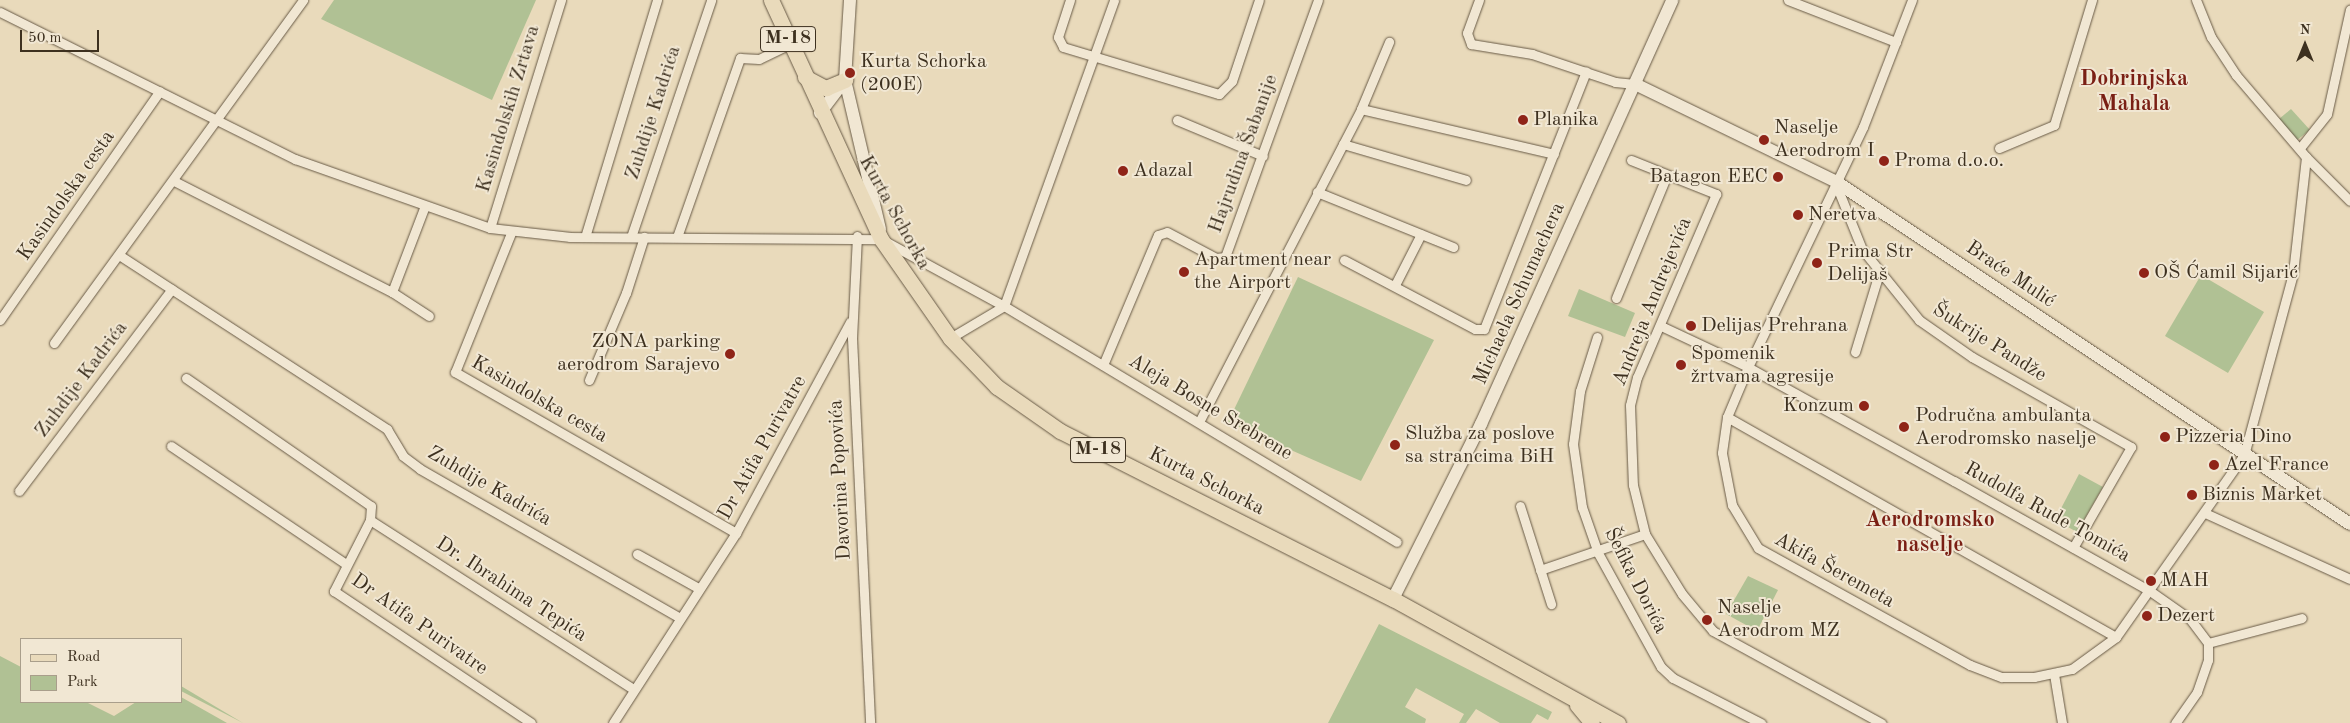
<!DOCTYPE html>
<meta charset="utf-8">
<style>
body{margin:0}
#map{position:relative;width:2350px;height:723px;overflow:hidden;background:#e9dabb;font-family:"Old Standard TT",serif}
div>[style]{position:absolute}
[style*='--x']{left:calc(var(--x)*1px);top:calc(var(--y)*1px);width:calc(var(--w)*1px);rotate:calc(var(--a)*1deg)}
.green>*{inset:0;background:#b0c194}
.roads{filter:drop-shadow(0 0 1px #685a46) drop-shadow(0 0 1px #685a46)}
.street>*{height:9px;margin:-4.5px;padding:0 4.5px;transform-origin:4.5px;border-radius:4.5px;background:#f1e7d3}
.secondary>*{height:12px;margin:-6px;padding:0 6px;transform-origin:6px;border-radius:6px;background:#f1e7d3}
.primary>*{height:15px;margin:-7.5px;padding:0 7.5px;transform-origin:7.5px;border-radius:7.5px;background:#e9dabb}
.dots>*{width:14px;height:14px;translate:-50% -50%;box-sizing:border-box;border:2px solid #f1e7d3;border-radius:50%}
span{translate:-50% -50%;white-space:nowrap;text-align:center;line-height:1.15;-webkit-text-stroke:4px #f1e7d3;paint-order:stroke}
.shield-label span{padding:1px 4px;background:#f1e7d3;border:1px solid;border-radius:4px;-webkit-text-stroke-width:0}
.shield-label{font-size:19px;color:#3d301f;font-weight:700}
.poi-label{font-size:20px;color:#3d301f}
.left{translate:0 -50%;text-align:left}
.right{translate:-100% -50%;text-align:right}
.street-label{font-size:20px;color:#3d301f}
.quarter-label{font-size:22px;color:#7a1f14;font-weight:700}
.legend{position:absolute;left:20px;top:638px;width:162px;height:65px;box-sizing:border-box;background:#f1e7d3;border:1px solid #a99e8b;margin:0;padding:6px 9px;list-style:none;font-size:15px;color:#3d301f}
.legend li{display:flex;align-items:center;gap:10px;height:25px}
.legend b{width:25px;border:1px solid #a99e8b}
.north{position:absolute;left:2280px;top:20px;width:50px;height:50px;-webkit-text-stroke:4px #f1e7d3;paint-order:stroke;rotate:0deg;font-size:14px;font-weight:700;line-height:20px;text-align:center;color:#3d301f}
.north::after{content:'';display:block;margin:auto;width:18px;height:22px;background:#3d301f;clip-path:polygon(50% 0,100% 100%,50% 72%,0 100%)}
.scale{position:absolute;left:20px;top:30px;width:79px;height:22px;box-sizing:border-box;border:2px solid #3d301f;border-top:0;padding-left:6px;font-size:15px;line-height:18px;white-space:nowrap;color:#3d301f;-webkit-text-stroke:4px #f1e7d3;paint-order:stroke}
</style>
<div id="map">
<div class="green">
<div style="clip-path:polygon(334px 0,536px 0,492px 100px,321px 19px)"></div>
<div style="clip-path:polygon(2291px 109px,2310px 130px,2297px 140px,2279px 119px)"></div>
<div style="clip-path:polygon(2201px 275px,2264px 312px,2228px 373px,2165px 336px)"></div>
<div style="clip-path:polygon(1298px 277px,1434px 340px,1361px 481px,1228px 422px)"></div>
<div style="clip-path:polygon(1579px 289px,1635px 313px,1625px 337px,1568px 316px)"></div>
<div style="clip-path:polygon(2079px 474px,2103px 487px,2077px 532px,2055px 520px)"></div>
<div style="clip-path:polygon(1748px 576px,1778px 590px,1757px 631px,1726px 614px)"></div>
<div style="clip-path:polygon(1379px 624px,1552px 712px,1548px 720px,1537px 714px,1531px 723px,1500px 723px,1476px 709px,1466px 723px,1459px 723px,1464px 714px,1416px 688px,1405px 707px,1426px 719px,1425px 723px,1328px 723px)"></div>
<div style="clip-path:polygon(0 656px,21px 667px,21px 702px,86px 702px,114px 716px,136px 702px,181px 702px,181px 697px,227px 723px,0 723px)"></div>
<div style="clip-path:polygon(181px 686px,243px 723px,181px 691px)"></div>
</div>
<div class="roads">
<div class="street">
<div style="--x:1070;--y:0;--w:39;--a:108"></div>
<div style="--x:1058;--y:37;--w:11;--a:63"></div>
<div style="--x:1063;--y:47;--w:163;--a:16.8"></div>
<div style="--x:1219;--y:94;--w:18;--a:-45"></div>
<div style="--x:1232;--y:81;--w:85;--a:-71.6"></div>
<div style="--x:1479;--y:0;--w:35;--a:110"></div>
<div style="--x:1467;--y:33;--w:12;--a:70"></div>
<div style="--x:1471;--y:44;--w:62;--a:9.3"></div>
<div style="--x:1532;--y:54;--w:88;--a:18.6"></div>
<div style="--x:1615;--y:82;--w:20;--a:6"></div>
<div style="--x:1788;--y:0;--w:116;--a:21.3"></div>
<div style="--x:1912;--y:0;--w:136;--a:111.1"></div>
<div style="--x:1863;--y:127;--w:266;--a:115.6"></div>
<div style="--x:1748;--y:367;--w:54;--a:112.8"></div>
<div style="--x:1727;--y:417;--w:36;--a:98"></div>
<div style="--x:1722;--y:453;--w:53;--a:79.1"></div>
<div style="--x:1732;--y:505;--w:50;--a:58.8"></div>
<div style="--x:1758;--y:548;--w:242;--a:28.9"></div>
<div style="--x:1970;--y:665;--w:34;--a:21"></div>
<div style="--x:2002;--y:677;--w:32;--a:0"></div>
<div style="--x:2034;--y:677;--w:39;--a:-12"></div>
<div style="--x:2072;--y:669;--w:54;--a:-36"></div>
<div style="--x:2116;--y:637;--w:223;--a:-54.9"></div>
<div style="--x:2244;--y:455;--w:188;--a:-74.9"></div>
<div style="--x:2293;--y:273;--w:117;--a:-83.6"></div>
<div style="--x:2306;--y:157;--w:108;--a:-130.5"></div>
<div style="--x:2236;--y:75;--w:45;--a:-123.3"></div>
<div style="--x:2211;--y:37;--w:40;--a:-112"></div>
<div style="--x:0;--y:12;--w:330;--a:26.5"></div>
<div style="--x:295;--y:159;--w:207;--a:19.5"></div>
<div style="--x:490;--y:228;--w:81;--a:6.4"></div>
<div style="--x:570;--y:237;--w:311;--a:0.4"></div>
<div style="--x:881;--y:239;--w:140;--a:28.6"></div>
<div style="--x:1004;--y:306;--w:458;--a:31"></div>
<div style="--x:1361;--y:109;--w:198;--a:13.1"></div>
<div style="--x:1177;--y:120;--w:93;--a:22.7"></div>
<div style="--x:1343;--y:144;--w:128;--a:16.3"></div>
<div style="--x:1999;--y:148;--w:60;--a:-22.7"></div>
<div style="--x:2054;--y:125;--w:131;--a:-73.1"></div>
<div style="--x:2300;--y:148;--w:43;--a:-51.5"></div>
<div style="--x:2327;--y:114;--w:107;--a:-77.6"></div>
<div style="--x:2306;--y:157;--w:62;--a:45"></div>
<div style="--x:1631;--y:160;--w:92;--a:21.8"></div>
<div style="--x:1716;--y:194;--w:199;--a:113.3"></div>
<div style="--x:1637;--y:377;--w:29;--a:104"></div>
<div style="--x:1630;--y:405;--w:80;--a:87.9"></div>
<div style="--x:1633;--y:485;--w:50;--a:76.2"></div>
<div style="--x:1645;--y:534;--w:70;--a:58.3"></div>
<div style="--x:1682;--y:594;--w:48;--a:50"></div>
<div style="--x:1713;--y:631;--w:192;--a:28.7"></div>
<div style="--x:174;--y:181;--w:245;--a:27"></div>
<div style="--x:392;--y:292;--w:44;--a:33"></div>
<div style="--x:1835;--y:182;--w:72;--a:68.1"></div>
<div style="--x:1862;--y:249;--w:91;--a:51.2"></div>
<div style="--x:1919;--y:320;--w:65;--a:34.9"></div>
<div style="--x:1972;--y:357;--w:183;--a:29.5"></div>
<div style="--x:2131;--y:447;--w:116;--a:119.9"></div>
<div style="--x:1317;--y:192;--w:147;--a:22"></div>
<div style="--x:490;--y:228;--w:239;--a:-72.7"></div>
<div style="--x:511;--y:233;--w:150;--a:111.9"></div>
<div style="--x:455;--y:372;--w:324;--a:29.8"></div>
<div style="--x:857;--y:236;--w:102;--a:92.8"></div>
<div style="--x:852;--y:338;--w:385;--a:87.3"></div>
<div style="--x:585;--y:237;--w:248;--a:-73.1"></div>
<div style="--x:631;--y:237;--w:250;--a:-71.3"></div>
<div style="--x:677;--y:237;--w:190;--a:-70.6"></div>
<div style="--x:740;--y:58;--w:19;--a:3"></div>
<div style="--x:759;--y:59;--w:34;--a:-26"></div>
<div style="--x:119;--y:255;--w:320;--a:33"></div>
<div style="--x:387;--y:429;--w:31;--a:59"></div>
<div style="--x:403;--y:456;--w:21;--a:37"></div>
<div style="--x:420;--y:469;--w:297;--a:29.8"></div>
<div style="--x:1344;--y:260;--w:148;--a:27.8"></div>
<div style="--x:1475;--y:329;--w:9;--a:0"></div>
<div style="--x:1484;--y:329;--w:277;--a:-68.4"></div>
<div style="--x:1395;--y:285;--w:57;--a:-63"></div>
<div style="--x:392;--y:292;--w:90;--a:-69.1"></div>
<div style="--x:1616;--y:298;--w:133;--a:-67.5"></div>
<div style="--x:0;--y:320;--w:279;--a:-55.1"></div>
<div style="--x:1661;--y:326;--w:96;--a:25.2"></div>
<div style="--x:1748;--y:367;--w:235;--a:29"></div>
<div style="--x:1954;--y:481;--w:225;--a:29.3"></div>
<div style="--x:2150;--y:591;--w:49;--a:35"></div>
<div style="--x:2190;--y:619;--w:30;--a:53"></div>
<div style="--x:2208;--y:643;--w:17;--a:90"></div>
<div style="--x:2208;--y:660;--w:34;--a:109"></div>
<div style="--x:2197;--y:692;--w:38;--a:125"></div>
<div style="--x:1597;--y:337;--w:57;--a:107.5"></div>
<div style="--x:1580;--y:391;--w:53;--a:97.5"></div>
<div style="--x:1573;--y:444;--w:64;--a:81.9"></div>
<div style="--x:1582;--y:507;--w:49;--a:70.8"></div>
<div style="--x:1598;--y:553;--w:130;--a:61.1"></div>
<div style="--x:1661;--y:667;--w:16;--a:43"></div>
<div style="--x:1673;--y:678;--w:99;--a:27.1"></div>
<div style="--x:950;--y:338;--w:63;--a:-30.7"></div>
<div style="--x:1004;--y:306;--w:325;--a:-70.2"></div>
<div style="--x:54;--y:343;--w:424;--a:-54"></div>
<div style="--x:1855;--y:352;--w:83;--a:-73.1"></div>
<div style="--x:1103;--y:365;--w:141;--a:-67.1"></div>
<div style="--x:1158;--y:235;--w:9;--a:-18"></div>
<div style="--x:1167;--y:232;--w:55;--a:28"></div>
<div style="--x:1216;--y:258;--w:9;--a:-6"></div>
<div style="--x:1225;--y:257;--w:273;--a:-70.1"></div>
<div style="--x:186;--y:378;--w:225;--a:34.7"></div>
<div style="--x:371;--y:506;--w:14;--a:94"></div>
<div style="--x:370;--y:520;--w:80;--a:116.9"></div>
<div style="--x:334;--y:591;--w:237;--a:33.8"></div>
<div style="--x:589;--y:380;--w:95;--a:-67"></div>
<div style="--x:626;--y:293;--w:59;--a:-72.2"></div>
<div style="--x:1727;--y:417;--w:447;--a:29.5"></div>
<div style="--x:1199;--y:422;--w:352;--a:-62.6"></div>
<div style="--x:1361;--y:109;--w:73;--a:-67.3"></div>
<div style="--x:171;--y:446;--w:211;--a:34"></div>
<div style="--x:19;--y:491;--w:253;--a:-52.9"></div>
<div style="--x:1520;--y:506;--w:103;--a:72.4"></div>
<div style="--x:2205;--y:513;--w:159;--a:24.5"></div>
<div style="--x:370;--y:520;--w:313;--a:32.7"></div>
<div style="--x:637;--y:554;--w:70;--a:29.1"></div>
<div style="--x:1540;--y:570;--w:111;--a:-18.9"></div>
<div style="--x:2208;--y:643;--w:97;--a:-14.9"></div>
<div style="--x:2054;--y:674;--w:50;--a:80.7"></div>
<div style="--x:613;--y:723;--w:226;--a:-57.1"></div>
<div style="--x:736;--y:533;--w:240;--a:-61.6"></div>
</div>
<div class="secondary">
<div style="--x:850;--y:0;--w:80;--a:93.6"></div>
<div style="--x:845;--y:80;--w:153;--a:76.8"></div>
<div style="--x:1635;--y:84;--w:222;--a:25.9"></div>
<div style="--x:1835;--y:181;--w:619;--a:33.66"></div>
<div style="--x:820;--y:113;--w:41;--a:-52.9"></div>
<div style="--x:1393;--y:599;--w:196;--a:-63.3"></div>
<div style="--x:1481;--y:424;--w:465;--a:-65.7"></div>
</div>
<div class="primary">
<div style="--x:771;--y:0;--w:263;--a:65.3"></div>
<div style="--x:881;--y:239;--w:121;--a:55.1"></div>
<div style="--x:950;--y:338;--w:68;--a:46.2"></div>
<div style="--x:997;--y:387;--w:77;--a:34.9"></div>
<div style="--x:1060;--y:431;--w:373;--a:26.8"></div>
<div style="--x:1393;--y:599;--w:257;--a:28.9"></div>
<div style="--x:805;--y:77;--w:24;--a:28"></div>
<div style="--x:826;--y:88;--w:21;--a:-23"></div>
<div style="--x:1577;--y:705;--w:23;--a:50"></div>
</div>
</div>
<div class="dots">
<div style="left:850px;top:73px;background:#8f2418"></div>
<div style="left:1523px;top:120px;background:#8f2418"></div>
<div style="left:1764px;top:140px;background:#8f2418"></div>
<div style="left:1884px;top:161px;background:#8f2418"></div>
<div style="left:1123px;top:171px;background:#8f2418"></div>
<div style="left:1778px;top:177px;background:#8f2418"></div>
<div style="left:1798px;top:215px;background:#8f2418"></div>
<div style="left:1817px;top:263px;background:#8f2418"></div>
<div style="left:1184px;top:272px;background:#8f2418"></div>
<div style="left:2144px;top:273px;background:#8f2418"></div>
<div style="left:1691px;top:326px;background:#8f2418"></div>
<div style="left:730px;top:354px;background:#8f2418"></div>
<div style="left:1681px;top:365px;background:#8f2418"></div>
<div style="left:1864px;top:406px;background:#8f2418"></div>
<div style="left:1904px;top:427px;background:#8f2418"></div>
<div style="left:2165px;top:437px;background:#8f2418"></div>
<div style="left:1395px;top:445px;background:#8f2418"></div>
<div style="left:2214px;top:465px;background:#8f2418"></div>
<div style="left:2192px;top:495px;background:#8f2418"></div>
<div style="left:2151px;top:581px;background:#8f2418"></div>
<div style="left:2147px;top:616px;background:#8f2418"></div>
<div style="left:1707px;top:620px;background:#8f2418"></div>
</div>
<div class="shield-label">
<span style="left:788px;top:39px">M-18</span>
<span style="left:1098px;top:450px">M-18</span>
</div>
<div class="poi-label">
<span class="left" style="left:860px;top:74px">Kurta Schorka<br>(200E)</span>
<span class="left" style="left:1533px;top:120px">Planika</span>
<span class="left" style="left:1774px;top:140px">Naselje<br>Aerodrom I</span>
<span class="left" style="left:1894px;top:161px">Proma d.o.o.</span>
<span class="left" style="left:1133px;top:171px">Adazal</span>
<span class="right" style="left:1768px;top:177px">Batagon EEC</span>
<span class="left" style="left:1808px;top:215px">Neretva</span>
<span class="left" style="left:1827px;top:264px">Prima Str<br>Delijaš</span>
<span class="left" style="left:1194px;top:272px">Apartment near<br>the Airport</span>
<span class="left" style="left:2154px;top:273px">OŠ Ćamil Sijarić</span>
<span class="left" style="left:1701px;top:326px">Delijas Prehrana</span>
<span class="right" style="left:720px;top:354px">ZONA parking<br>aerodrom Sarajevo</span>
<span class="left" style="left:1691px;top:366px">Spomenik<br>žrtvama agresije</span>
<span class="right" style="left:1854px;top:406px">Konzum</span>
<span class="left" style="left:1915px;top:428px">Područna ambulanta<br>Aerodromsko naselje</span>
<span class="left" style="left:1405px;top:446px">Služba za poslove<br>sa strancima BiH</span>
<span class="left" style="left:2175px;top:437px">Pizzeria Dino</span>
<span class="left" style="left:2224px;top:465px">Azel France</span>
<span class="left" style="left:2202px;top:495px">Biznis Market</span>
<span class="left" style="left:2161px;top:581px">MAH</span>
<span class="left" style="left:1717px;top:620px">Naselje<br>Aerodrom MZ</span>
<span class="left" style="left:2157px;top:616px">Dezert</span>
</div>
<div class="street-label">
<span style="left:509px;top:109px;rotate:-73deg">Kasindolskih Zrtava</span>
<span style="left:654px;top:113px;rotate:-72deg">Zuhdije Kadrića</span>
<span style="left:1244px;top:154px;rotate:-70deg">Hajrudina Šabanije</span>
<span style="left:67px;top:196px;rotate:-55deg">Kasindolska cesta</span>
<span style="left:894px;top:213px;rotate:61deg">Kurta Schorka</span>
<span style="left:2010px;top:275px;rotate:34deg">Braće Mulić</span>
<span style="left:1520px;top:294px;rotate:-66deg">Michaela Schumachera</span>
<span style="left:1653px;top:302px;rotate:-68deg">Andreja Andrejevića</span>
<span style="left:1989px;top:343px;rotate:32deg">Šukrije Pandže</span>
<span style="left:82px;top:380px;rotate:-53deg">Zuhdije Kadrića</span>
<span style="left:539px;top:400px;rotate:30deg">Kasindolska cesta</span>
<span style="left:1210px;top:408px;rotate:31deg">Aleja Bosne Srebrene</span>
<span style="left:763px;top:448px;rotate:-61deg">Dr Atifa Purivatre</span>
<span style="left:841px;top:480px;rotate:-93deg">Davorina Popovića</span>
<span style="left:1206px;top:482px;rotate:27deg">Kurta Schorka</span>
<span style="left:489px;top:487px;rotate:30deg">Zuhdije Kadrića</span>
<span style="left:2047px;top:513px;rotate:29deg">Rudolfa Rude Tomića</span>
<span style="left:1834px;top:571px;rotate:29deg">Akifa Šeremeta</span>
<span style="left:1635px;top:581px;rotate:63deg">Šefika Dorića</span>
<span style="left:511px;top:590px;rotate:33deg">Dr. Ibrahima Tepića</span>
<span style="left:419px;top:625px;rotate:35deg">Dr Atifa Purivatre</span>
</div>
<div class="quarter-label">
<span style="left:2134px;top:92px">Dobrinjska<br>Mahala</span>
<span style="left:1930px;top:533px">Aerodromsko<br>naselje</span>
</div>
<ul class="legend">
<li><b style="height:6px;background:#e9dabb"></b>Road</li>
<li><b style="height:14px;background:#b0c194"></b>Park</li>
</ul>
<div class="north">N</div>
<div class="scale">50 m</div>
</div>
